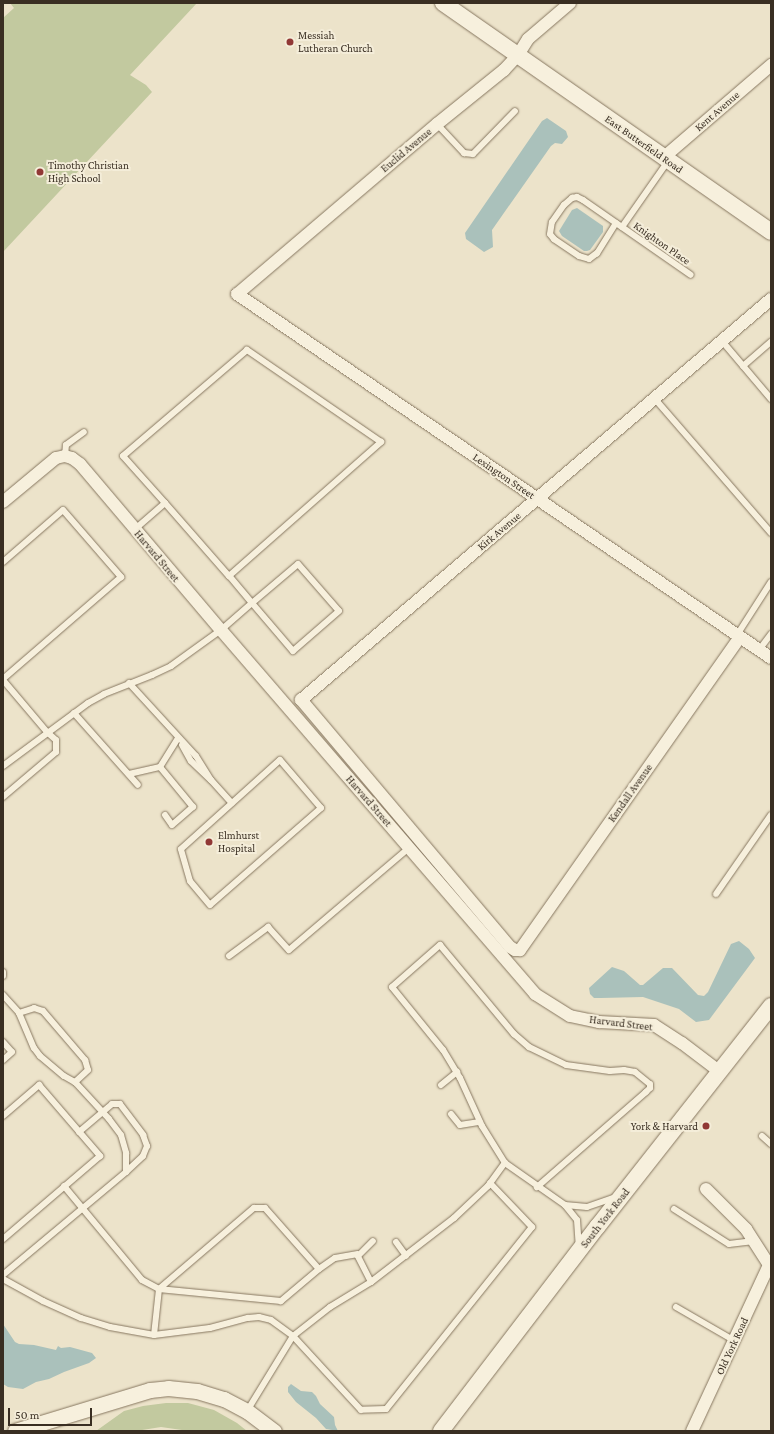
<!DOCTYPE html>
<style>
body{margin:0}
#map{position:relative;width:774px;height:1434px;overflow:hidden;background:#ece3ca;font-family:"Crimson Pro",serif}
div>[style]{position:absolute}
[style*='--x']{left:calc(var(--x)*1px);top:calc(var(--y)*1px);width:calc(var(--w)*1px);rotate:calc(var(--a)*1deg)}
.green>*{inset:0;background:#c2c99f}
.water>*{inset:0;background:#aac1bb}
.roads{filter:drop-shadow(0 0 1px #877760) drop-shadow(0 0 1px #877760)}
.service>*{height:6px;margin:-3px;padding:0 3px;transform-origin:3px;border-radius:3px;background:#f7f0dd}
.minor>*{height:12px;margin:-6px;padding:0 6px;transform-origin:6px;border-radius:6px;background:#f7f0dd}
.tertiary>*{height:15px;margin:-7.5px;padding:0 7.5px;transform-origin:7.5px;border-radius:7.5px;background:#f7f0dd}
.secondary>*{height:16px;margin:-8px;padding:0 8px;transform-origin:8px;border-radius:8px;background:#f7f0dd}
.dots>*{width:11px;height:11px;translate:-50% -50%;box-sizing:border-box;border:2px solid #f4edd9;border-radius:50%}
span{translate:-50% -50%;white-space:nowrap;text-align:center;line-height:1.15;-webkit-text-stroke:4px #f4edd9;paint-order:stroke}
.poi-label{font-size:11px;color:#392e22}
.left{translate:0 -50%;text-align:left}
.right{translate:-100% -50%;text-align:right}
.street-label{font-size:11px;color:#392e22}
.frame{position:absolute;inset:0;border:4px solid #392e22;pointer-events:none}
.scale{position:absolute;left:8px;top:1408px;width:84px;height:18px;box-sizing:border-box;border:2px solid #392e22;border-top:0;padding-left:5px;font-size:12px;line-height:14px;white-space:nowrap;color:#392e22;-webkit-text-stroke:3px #f4edd9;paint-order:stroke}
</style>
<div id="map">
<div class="green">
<div style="clip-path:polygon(10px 3px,197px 3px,130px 75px,146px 85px,152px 92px,3px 252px,3px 18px,14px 8px)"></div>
<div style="clip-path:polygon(166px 1403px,188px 1403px,214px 1410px,237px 1423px,247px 1431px,189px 1431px,161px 1427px,136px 1431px,96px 1431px,124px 1411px,143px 1406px)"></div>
</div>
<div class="water">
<div style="clip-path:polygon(547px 118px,566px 131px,568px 137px,562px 144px,555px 143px,551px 146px,492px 230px,493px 247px,484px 252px,466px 239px,465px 233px,542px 121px)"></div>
<div style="clip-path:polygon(577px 208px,603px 226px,603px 232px,590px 250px,587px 251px,584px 251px,562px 236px,559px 231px,572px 210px)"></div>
<div style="clip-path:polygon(739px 941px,749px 949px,755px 958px,709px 1020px,696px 1022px,679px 1009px,643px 997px,601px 998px,594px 998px,590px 994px,589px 988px,612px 967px,624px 971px,640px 985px,643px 985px,663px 968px,672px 968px,698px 995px,704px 996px,708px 992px,731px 944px)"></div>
<div style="clip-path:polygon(3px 1324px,15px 1342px,19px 1344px,34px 1345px,56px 1350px,58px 1346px,61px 1348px,70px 1347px,92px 1353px,96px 1358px,89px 1363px,64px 1372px,49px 1379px,36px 1382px,23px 1389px,8px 1387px,3px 1384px)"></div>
<div style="clip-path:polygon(291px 1384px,301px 1391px,312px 1392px,316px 1396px,320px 1404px,334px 1417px,335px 1425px,338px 1431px,326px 1429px,316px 1418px,296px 1402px,288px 1392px,288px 1387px)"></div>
</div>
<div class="roads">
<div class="service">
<div style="--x:437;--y:124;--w:40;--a:47"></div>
<div style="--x:464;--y:153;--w:9;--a:6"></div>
<div style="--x:473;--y:154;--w:60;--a:-45.7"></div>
<div style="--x:616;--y:223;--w:36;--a:122"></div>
<div style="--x:597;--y:253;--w:10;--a:143"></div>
<div style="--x:589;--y:259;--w:10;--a:-163"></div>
<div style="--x:579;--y:256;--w:30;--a:-146"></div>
<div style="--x:554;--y:239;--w:6;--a:-129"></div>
<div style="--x:550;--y:234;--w:12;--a:-81"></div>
<div style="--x:552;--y:222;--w:21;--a:-55"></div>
<div style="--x:564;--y:205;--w:11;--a:-41"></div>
<div style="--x:572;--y:198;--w:5;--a:-11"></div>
<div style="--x:577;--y:197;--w:7;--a:27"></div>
<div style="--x:583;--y:200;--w:131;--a:34.8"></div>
<div style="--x:622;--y:227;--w:80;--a:-55.1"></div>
<div style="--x:722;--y:341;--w:76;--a:49.8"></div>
<div style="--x:743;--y:366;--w:37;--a:-41"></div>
<div style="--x:655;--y:399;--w:177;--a:49.1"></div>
<div style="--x:65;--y:456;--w:11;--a:-85"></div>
<div style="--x:66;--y:445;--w:22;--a:-36"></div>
<div style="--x:165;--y:503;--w:97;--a:48.8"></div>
<div style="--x:3;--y:562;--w:79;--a:-40.9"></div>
<div style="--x:63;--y:510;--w:89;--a:49.1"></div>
<div style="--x:121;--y:577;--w:156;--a:139.2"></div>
<div style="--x:298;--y:564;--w:62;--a:48.9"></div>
<div style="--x:339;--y:611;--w:61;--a:139"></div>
<div style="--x:293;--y:651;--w:63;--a:-130.5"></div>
<div style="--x:252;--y:603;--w:60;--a:-40.3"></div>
<div style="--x:737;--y:635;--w:63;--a:-57.3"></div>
<div style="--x:759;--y:650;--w:20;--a:-53"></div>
<div style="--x:3;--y:680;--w:68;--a:49.8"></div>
<div style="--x:47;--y:732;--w:12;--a:42"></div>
<div style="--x:56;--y:740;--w:12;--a:90"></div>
<div style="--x:56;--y:752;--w:70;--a:139.7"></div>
<div style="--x:129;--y:683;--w:99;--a:47.5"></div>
<div style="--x:196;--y:756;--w:28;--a:58"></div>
<div style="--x:74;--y:713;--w:96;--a:48.4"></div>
<div style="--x:182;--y:745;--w:18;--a:61"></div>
<div style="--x:191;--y:761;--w:28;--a:44"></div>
<div style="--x:211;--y:780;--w:31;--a:48"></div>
<div style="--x:280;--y:760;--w:63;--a:49.5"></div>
<div style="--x:321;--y:808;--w:147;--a:138.9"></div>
<div style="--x:210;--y:905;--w:31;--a:-130"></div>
<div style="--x:190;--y:881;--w:33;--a:-106"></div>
<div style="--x:181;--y:849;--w:133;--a:-42"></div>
<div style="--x:3;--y:766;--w:106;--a:-36.5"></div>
<div style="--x:88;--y:703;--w:18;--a:-29"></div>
<div style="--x:104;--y:694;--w:52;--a:-21.6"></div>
<div style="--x:152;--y:675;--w:21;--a:-25"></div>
<div style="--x:171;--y:666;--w:62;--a:-35.8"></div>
<div style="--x:221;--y:630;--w:41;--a:-41.1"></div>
<div style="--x:252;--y:603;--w:35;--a:-130"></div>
<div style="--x:229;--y:576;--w:203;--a:-41.4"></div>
<div style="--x:381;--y:442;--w:163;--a:-145.5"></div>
<div style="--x:247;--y:350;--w:163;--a:139.5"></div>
<div style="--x:123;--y:456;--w:63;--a:48.2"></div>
<div style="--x:165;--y:503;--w:40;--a:139"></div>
<div style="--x:129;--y:774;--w:32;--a:-13"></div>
<div style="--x:165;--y:815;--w:12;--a:55"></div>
<div style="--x:172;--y:825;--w:28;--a:-41"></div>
<div style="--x:193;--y:807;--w:52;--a:-129.5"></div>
<div style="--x:160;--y:767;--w:34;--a:-58"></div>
<div style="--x:716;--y:894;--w:96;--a:-55.2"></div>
<div style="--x:229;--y:956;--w:49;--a:-36.6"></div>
<div style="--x:268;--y:927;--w:31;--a:48"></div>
<div style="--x:289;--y:950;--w:157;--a:-40.4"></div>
<div style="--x:3;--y:972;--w:4;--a:90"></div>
<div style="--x:3;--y:995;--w:24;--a:48"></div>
<div style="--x:19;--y:1013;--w:38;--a:67"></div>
<div style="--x:34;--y:1048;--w:10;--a:53"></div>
<div style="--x:40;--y:1056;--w:31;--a:40"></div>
<div style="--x:64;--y:1076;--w:13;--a:29"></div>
<div style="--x:75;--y:1082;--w:50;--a:47.4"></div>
<div style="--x:109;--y:1119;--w:20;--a:53"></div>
<div style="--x:121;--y:1135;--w:19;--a:74"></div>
<div style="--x:126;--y:1153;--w:19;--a:90"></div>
<div style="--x:126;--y:1172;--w:160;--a:140.1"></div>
<div style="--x:19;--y:1013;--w:16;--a:-18"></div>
<div style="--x:34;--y:1008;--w:9;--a:18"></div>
<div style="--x:43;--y:1011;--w:65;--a:49.4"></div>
<div style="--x:85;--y:1060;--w:10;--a:73"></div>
<div style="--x:88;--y:1070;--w:18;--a:137"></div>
<div style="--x:3;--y:1042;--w:13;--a:48"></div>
<div style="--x:12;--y:1052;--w:12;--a:138"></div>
<div style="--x:441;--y:1085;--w:21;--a:-39"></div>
<div style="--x:451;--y:1114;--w:14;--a:51"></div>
<div style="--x:460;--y:1125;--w:20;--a:-9"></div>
<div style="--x:3;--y:1116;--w:48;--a:-40.7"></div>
<div style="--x:39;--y:1085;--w:94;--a:49.3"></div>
<div style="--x:100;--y:1156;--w:128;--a:139.4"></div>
<div style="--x:79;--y:1132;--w:43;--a:-40.3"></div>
<div style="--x:112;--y:1104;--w:8;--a:0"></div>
<div style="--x:120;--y:1104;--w:39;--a:53"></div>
<div style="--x:143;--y:1135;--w:12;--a:70"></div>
<div style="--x:147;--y:1146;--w:11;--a:112"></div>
<div style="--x:143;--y:1156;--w:23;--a:137"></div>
<div style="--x:762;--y:1136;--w:12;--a:42"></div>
<div style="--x:505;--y:1163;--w:44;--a:-121.9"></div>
<div style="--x:482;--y:1126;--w:53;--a:-114.6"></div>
<div style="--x:460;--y:1078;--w:33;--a:-121"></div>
<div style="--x:443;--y:1050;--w:81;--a:-129"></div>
<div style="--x:392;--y:987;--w:64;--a:-41.2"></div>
<div style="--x:440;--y:945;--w:116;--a:50.3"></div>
<div style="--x:514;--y:1034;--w:20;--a:41"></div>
<div style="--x:529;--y:1047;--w:41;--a:25.9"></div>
<div style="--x:566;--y:1065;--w:44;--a:7.8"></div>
<div style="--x:610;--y:1071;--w:14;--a:-4"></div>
<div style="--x:624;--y:1070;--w:11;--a:10"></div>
<div style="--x:635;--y:1072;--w:19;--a:39"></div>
<div style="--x:650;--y:1084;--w:4;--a:90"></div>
<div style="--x:650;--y:1088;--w:6;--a:135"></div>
<div style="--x:646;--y:1092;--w:145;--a:138.9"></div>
<div style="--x:490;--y:1183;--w:61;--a:46.3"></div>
<div style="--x:532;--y:1227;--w:233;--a:128.7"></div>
<div style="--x:386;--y:1409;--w:25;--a:178"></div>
<div style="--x:361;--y:1410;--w:100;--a:-132.6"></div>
<div style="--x:293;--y:1336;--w:47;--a:-38.1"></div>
<div style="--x:330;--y:1307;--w:48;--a:-31.4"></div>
<div style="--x:371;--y:1282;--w:105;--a:-37.6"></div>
<div style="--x:454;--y:1218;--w:47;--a:-43.3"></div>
<div style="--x:488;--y:1186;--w:29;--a:-54"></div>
<div style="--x:505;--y:1163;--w:73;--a:35"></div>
<div style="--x:565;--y:1205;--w:19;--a:51"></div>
<div style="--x:577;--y:1220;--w:26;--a:86"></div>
<div style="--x:64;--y:1186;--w:122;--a:50.3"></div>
<div style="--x:142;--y:1280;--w:19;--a:28"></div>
<div style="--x:159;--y:1289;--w:46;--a:96.2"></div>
<div style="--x:565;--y:1205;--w:22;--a:5"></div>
<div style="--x:587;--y:1207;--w:31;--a:-19"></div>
<div style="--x:674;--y:1209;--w:65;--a:32.5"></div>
<div style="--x:729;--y:1244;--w:25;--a:-7"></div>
<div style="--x:396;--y:1242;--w:17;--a:54"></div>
<div style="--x:319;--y:1269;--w:50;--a:139.9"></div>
<div style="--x:281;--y:1301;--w:123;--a:-174.4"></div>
<div style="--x:159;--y:1289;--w:125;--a:-40.5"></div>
<div style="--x:254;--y:1208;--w:11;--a:0"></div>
<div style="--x:265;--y:1208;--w:81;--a:48.5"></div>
<div style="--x:319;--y:1269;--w:19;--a:-35"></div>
<div style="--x:335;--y:1258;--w:23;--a:-10"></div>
<div style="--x:3;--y:1279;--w:46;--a:28.8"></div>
<div style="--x:43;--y:1301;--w:42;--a:24.1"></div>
<div style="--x:81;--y:1318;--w:30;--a:17"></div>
<div style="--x:110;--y:1327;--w:45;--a:10.3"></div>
<div style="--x:154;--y:1335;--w:56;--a:-7.1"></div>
<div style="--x:210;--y:1328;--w:39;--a:-15"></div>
<div style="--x:248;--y:1318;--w:11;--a:-5"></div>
<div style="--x:259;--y:1317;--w:12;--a:14"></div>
<div style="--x:271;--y:1320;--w:27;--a:36"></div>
<div style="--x:293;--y:1336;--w:88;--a:121.5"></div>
<div style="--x:371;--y:1282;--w:29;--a:-117"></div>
<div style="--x:358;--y:1256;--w:21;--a:-45"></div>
<div style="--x:676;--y:1307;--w:68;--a:30"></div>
</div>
<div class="minor">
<div style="--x:570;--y:3;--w:55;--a:139.4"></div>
<div style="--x:528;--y:39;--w:19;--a:122"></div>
<div style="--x:518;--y:55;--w:21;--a:133"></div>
<div style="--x:504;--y:70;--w:86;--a:141.1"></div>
<div style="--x:437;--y:124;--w:262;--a:139.6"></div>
<div style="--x:237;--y:294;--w:646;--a:34.28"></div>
<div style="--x:663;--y:158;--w:143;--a:-40.7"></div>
<div style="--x:3;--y:502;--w:69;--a:-39.7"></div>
<div style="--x:56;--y:458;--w:9;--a:-13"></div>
<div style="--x:65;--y:456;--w:7;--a:16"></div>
<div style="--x:72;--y:458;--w:10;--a:37"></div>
<div style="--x:80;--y:464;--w:218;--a:49.7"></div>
<div style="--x:221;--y:630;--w:481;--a:49.2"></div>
<div style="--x:535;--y:994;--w:41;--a:32.2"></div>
<div style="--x:570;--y:1016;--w:30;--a:12"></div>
<div style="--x:599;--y:1022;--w:55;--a:3.1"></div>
<div style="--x:654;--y:1025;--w:33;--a:33"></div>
<div style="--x:682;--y:1043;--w:48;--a:37.3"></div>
<div style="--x:740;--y:637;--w:383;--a:125.1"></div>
<div style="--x:520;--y:950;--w:5;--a:180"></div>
<div style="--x:515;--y:950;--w:6;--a:-149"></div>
<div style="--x:510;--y:947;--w:324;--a:-130.2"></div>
<div style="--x:301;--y:700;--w:618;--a:-40.47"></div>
<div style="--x:706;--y:1189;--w:57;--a:45"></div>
<div style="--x:746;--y:1229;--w:46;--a:57.3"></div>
<div style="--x:692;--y:1431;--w:187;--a:-65.1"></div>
</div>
<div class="tertiary">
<div style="--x:15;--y:1431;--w:141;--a:-16.9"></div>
<div style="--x:150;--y:1390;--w:18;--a:-6"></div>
<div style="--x:168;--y:1388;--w:29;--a:6"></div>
<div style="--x:197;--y:1391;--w:28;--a:17"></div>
<div style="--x:224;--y:1399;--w:26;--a:28"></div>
<div style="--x:247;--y:1411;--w:34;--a:37"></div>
</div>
<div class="secondary">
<div style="--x:443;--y:3;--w:400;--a:34.9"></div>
<div style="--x:441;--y:1431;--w:258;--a:-52.6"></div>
<div style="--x:598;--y:1226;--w:280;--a:-51.8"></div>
</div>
</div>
<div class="dots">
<div style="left:290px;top:42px;background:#913835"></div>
<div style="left:40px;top:172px;background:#913835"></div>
<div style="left:209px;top:842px;background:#913835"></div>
<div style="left:706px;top:1126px;background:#913835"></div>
</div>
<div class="poi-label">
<span class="left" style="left:298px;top:42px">Messiah<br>Lutheran Church</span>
<span class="left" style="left:48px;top:172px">Timothy Christian<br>High School</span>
<span class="left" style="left:218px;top:842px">Elmhurst<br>Hospital</span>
<span class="right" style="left:698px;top:1126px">York &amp; Harvard</span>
</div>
<div class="street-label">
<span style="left:717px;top:111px;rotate:-41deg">Kent Avenue</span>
<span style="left:644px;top:144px;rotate:35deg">East Butterfield Road</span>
<span style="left:406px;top:150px;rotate:-40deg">Euclid Avenue</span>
<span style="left:662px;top:243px;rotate:35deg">Knighton Place</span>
<span style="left:504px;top:476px;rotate:34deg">Lexington Street</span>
<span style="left:499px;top:531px;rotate:-40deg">Kirk Avenue</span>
<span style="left:157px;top:556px;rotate:50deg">Harvard Street</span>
<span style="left:630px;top:793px;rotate:-55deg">Kendall Avenue</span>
<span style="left:369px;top:801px;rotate:49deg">Harvard Street</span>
<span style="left:621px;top:1023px;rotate:7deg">Harvard Street</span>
<span style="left:605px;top:1218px;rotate:-52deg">South York Road</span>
<span style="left:732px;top:1346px;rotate:-65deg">Old York Road</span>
</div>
<div class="frame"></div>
<div class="scale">50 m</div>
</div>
